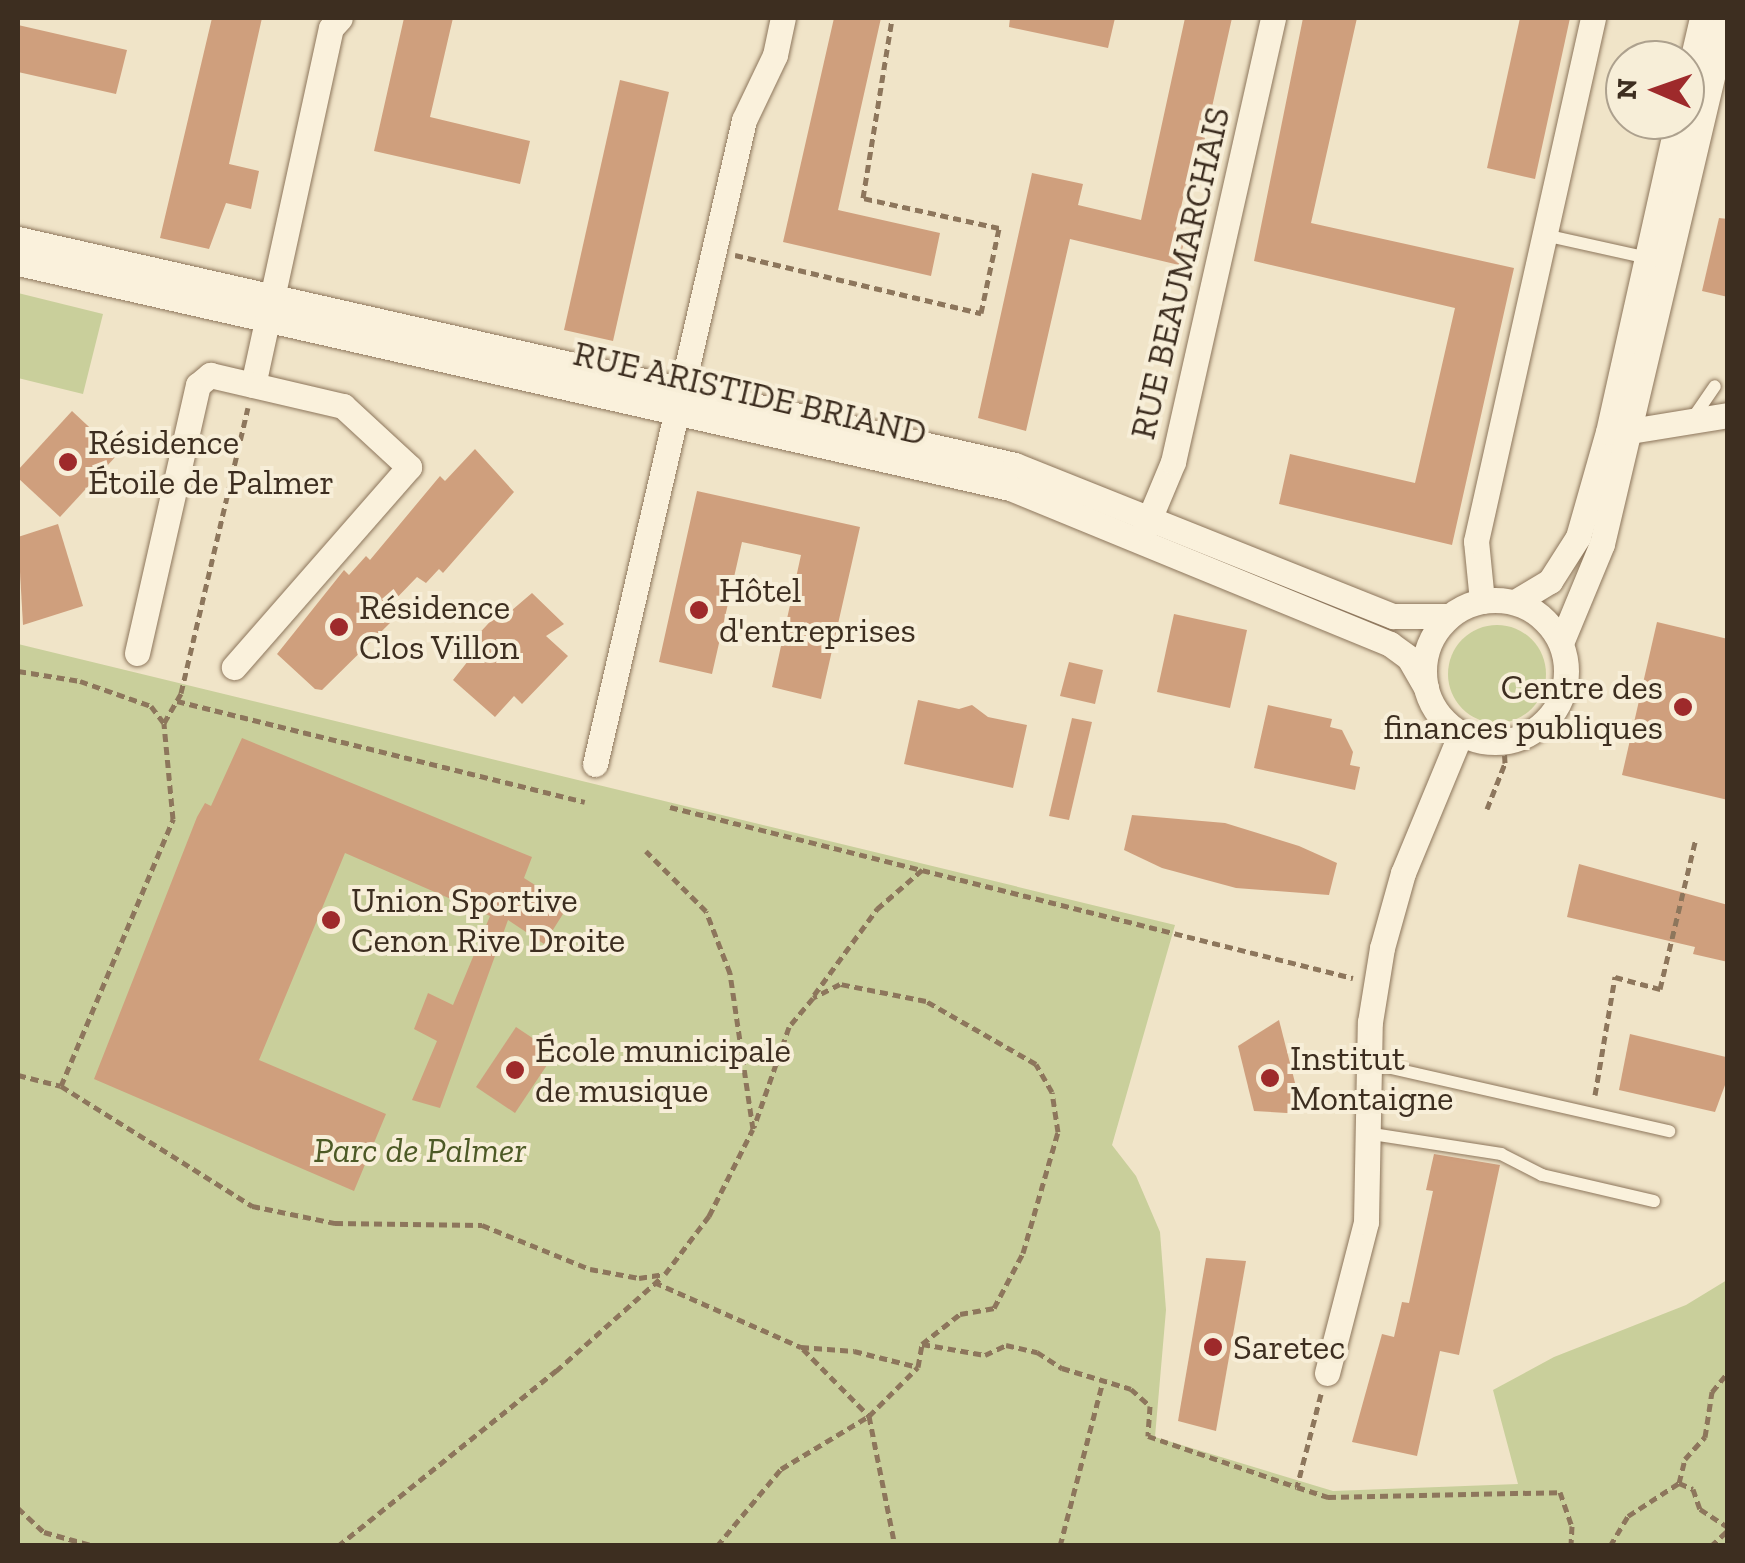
<!DOCTYPE html>
<meta charset="utf-8">
<style>
body{margin:0}
#map{position:relative;width:1745px;height:1563px;overflow:hidden;background:#f0e4c8;font-family:"Zilla Slab",serif}
div>[style]{position:absolute}
[style*='--x']{left:calc(var(--x)*1px);top:calc(var(--y)*1px);width:calc(var(--w)*1px);rotate:calc(var(--a)*1deg)}
.green>*{inset:0;background:#c9cf9b}
.round{border-radius:50%}
.building>*{inset:0;background:#cf9f7d}
.path>*{height:5px;margin-top:-2.5px;transform-origin:0;background:repeating-linear-gradient(90deg,#8d765c 0 8px,transparent 0 13px)}
.roads{filter:drop-shadow(0 0 2px #8d765c) drop-shadow(0 0 2px #8d765c)}
.lane>*{height:12px;margin:-6px;padding:0 6px;transform-origin:6px;border-radius:6px;background:#faf1dc}
.street>*{height:25px;margin:-12.5px;padding:0 12.5px;transform-origin:12.5px;border-radius:12.5px;background:#faf1dc}
.street>.ring{margin:-12.5px;padding:0;box-sizing:content-box;background:none;border:25px solid #faf1dc;border-radius:50%}
.dots>*{width:28px;height:28px;translate:-50% -50%;box-sizing:border-box;border:5px solid #f7eed8;border-radius:50%}
span{translate:-50% -50%;white-space:nowrap;text-align:center;line-height:1.15;-webkit-text-stroke:8px #f7eed8;paint-order:stroke}
.street-label{font-size:35px;color:#3d2e20}
.poi-label{font-size:35px;color:#3d2e20}
.left{translate:0 -50%;text-align:left}
.right{translate:-100% -50%;text-align:right}
.park-label{font-size:35px;color:#4d5a26;font-style:italic}
.frame{position:absolute;inset:0;border:20px solid #3d2e20;pointer-events:none}
.north{position:absolute;left:1605px;top:40px;width:100px;height:100px;box-sizing:border-box;background:#f7eed8;border:2px solid #ada18e;border-radius:50%;rotate:272deg;font-size:28px;font-weight:700;line-height:40px;text-align:center;color:#3d2e20}
.north::after{content:'';display:block;margin:auto;width:35px;height:45px;background:#9e2a2b;clip-path:polygon(50% 0,100% 100%,50% 72%,0 100%)}
</style>
<div id="map">
<div class="green">
<div style="clip-path:polygon(18px 293px,103px 314px,83px 394px,18px 378px)"></div>
<div class="round" style="left:1448px;top:625px;width:98px;height:98px"></div>
<div style="clip-path:polygon(18px 644px,1175px 925px,1112px 1145px,1136px 1176px,1160px 1232px,1166px 1310px,1155px 1437px,1333px 1491px,1518px 1484px,1493px 1390px,1554px 1357px,1686px 1305px,1727px 1280px,1727px 1545px,18px 1545px)"></div>
</div>
<div class="building">
<div style="clip-path:polygon(212px 18px,262px 18px,229px 164px,259px 171px,251px 209px,226px 203px,209px 249px,160px 238px)"></div>
<div style="clip-path:polygon(404px 18px,453px 18px,430px 117px,530px 141px,520px 184px,374px 151px)"></div>
<div style="clip-path:polygon(834px 18px,881px 18px,838px 210px,940px 233px,931px 276px,783px 242px)"></div>
<div style="clip-path:polygon(1010px 18px,1115px 18px,1108px 48px,1009px 27px)"></div>
<div style="clip-path:polygon(1185px 18px,1232px 18px,1192px 196px,1184px 194px,1175px 234px,1185px 236px,1179px 265px,1070px 239px,1026px 431px,978px 418px,1032px 173px,1083px 184px,1078px 205px,1141px 220px)"></div>
<div style="clip-path:polygon(1303px 18px,1357px 18px,1311px 223px,1514px 268px,1452px 545px,1279px 504px,1290px 454px,1415px 483px,1455px 308px,1254px 261px)"></div>
<div style="clip-path:polygon(1520px 18px,1570px 18px,1535px 179px,1487px 168px)"></div>
<div style="clip-path:polygon(18px 25px,127px 50px,116px 94px,18px 72px)"></div>
<div style="clip-path:polygon(620px 80px,669px 92px,613px 341px,564px 330px)"></div>
<div style="clip-path:polygon(1719px 218px,1728px 219px,1728px 297px,1702px 291px)"></div>
<div style="clip-path:polygon(72px 411px,118px 454px,60px 517px,18px 478px,18px 470px)"></div>
<div style="clip-path:polygon(475px 449px,514px 492px,443px 573px,439px 569px,426px 583px,417px 577px,389px 606px,390px 623px,322px 690px,315px 689px,277px 654px,344px 570px,349px 575px,366px 556px,370px 560px,440px 476px,445px 481px)"></div>
<div style="clip-path:polygon(697px 491px,860px 527px,821px 699px,772px 687px,801px 555px,742px 542px,712px 674px,659px 662px)"></div>
<div style="clip-path:polygon(58px 524px,83px 606px,23px 625px,18px 537px)"></div>
<div style="clip-path:polygon(532px 593px,564px 624px,546px 636px,568px 656px,522px 704px,514px 696px,495px 717px,453px 680px,468px 661px,460px 654px,499px 612px,504px 617px)"></div>
<div style="clip-path:polygon(1174px 614px,1247px 630px,1230px 708px,1157px 692px)"></div>
<div style="clip-path:polygon(1657px 622px,1728px 639px,1728px 800px,1622px 775px)"></div>
<div style="clip-path:polygon(1069px 662px,1103px 670px,1095px 704px,1060px 696px)"></div>
<div style="clip-path:polygon(918px 700px,959px 709px,972px 705px,988px 717px,1027px 725px,1013px 788px,904px 764px)"></div>
<div style="clip-path:polygon(1268px 705px,1332px 719px,1330px 727px,1342px 730px,1353px 752px,1350px 765px,1360px 767px,1355px 790px,1254px 768px)"></div>
<div style="clip-path:polygon(1072px 718px,1092px 722px,1069px 820px,1049px 816px)"></div>
<div style="clip-path:polygon(242px 738px,532px 857px,524px 878px,568px 906px,544px 944px,508px 920px,440px 1108px,412px 1100px,437px 1041px,414px 1029px,428px 993px,453px 1005px,490px 916px,345px 853px,259px 1060px,386px 1114px,354px 1191px,94px 1079px,197px 817px,205px 803px,211px 806px)"></div>
<div style="clip-path:polygon(1132px 815px,1225px 823px,1299px 846px,1337px 863px,1329px 895px,1236px 888px,1162px 868px,1124px 850px)"></div>
<div style="clip-path:polygon(1579px 864px,1728px 905px,1728px 962px,1693px 954px,1695px 947px,1567px 917px)"></div>
<div style="clip-path:polygon(1279px 1020px,1303px 1114px,1254px 1111px,1238px 1046px)"></div>
<div style="clip-path:polygon(516px 1027px,555px 1053px,515px 1113px,476px 1087px)"></div>
<div style="clip-path:polygon(1630px 1034px,1726px 1057px,1728px 1077px,1715px 1112px,1619px 1090px)"></div>
<div style="clip-path:polygon(1434px 1154px,1500px 1165px,1459px 1355px,1440px 1351px,1417px 1456px,1352px 1442px,1382px 1334px,1394px 1337px,1402px 1302px,1409px 1303px,1433px 1191px,1426px 1190px)"></div>
<div style="clip-path:polygon(1206px 1258px,1246px 1261px,1216px 1431px,1178px 1421px)"></div>
</div>
<div class="path">
<div style="--x:735;--y:255;--w:253;--a:13.3"></div>
<div style="--x:981;--y:313;--w:87;--a:-78"></div>
<div style="--x:999;--y:228;--w:139;--a:-167.6"></div>
<div style="--x:863;--y:198;--w:182;--a:-80.8"></div>
<div style="--x:18;--y:671;--w:63;--a:9.2"></div>
<div style="--x:80;--y:681;--w:75;--a:19.4"></div>
<div style="--x:151;--y:706;--w:21;--a:53"></div>
<div style="--x:164;--y:723;--w:34;--a:-60"></div>
<div style="--x:181;--y:693;--w:293;--a:-76.8"></div>
<div style="--x:177;--y:701;--w:420;--a:13.9"></div>
<div style="--x:670;--y:807;--w:704;--a:14.06"></div>
<div style="--x:1487;--y:809;--w:49;--a:-68.6"></div>
<div style="--x:1505;--y:763;--w:21;--a:-93"></div>
<div style="--x:814;--y:995;--w:107;--a:-53.8"></div>
<div style="--x:877;--y:909;--w:60;--a:-40.9"></div>
<div style="--x:18;--y:1075;--w:44;--a:14.3"></div>
<div style="--x:61;--y:1086;--w:226;--a:32.1"></div>
<div style="--x:252;--y:1206;--w:85;--a:11.6"></div>
<div style="--x:335;--y:1223;--w:147;--a:0.8"></div>
<div style="--x:482;--y:1225;--w:117;--a:22.2"></div>
<div style="--x:590;--y:1269;--w:50;--a:10.4"></div>
<div style="--x:639;--y:1278;--w:26;--a:-9"></div>
<div style="--x:665;--y:1274;--w:73;--a:-52.8"></div>
<div style="--x:709;--y:1216;--w:97;--a:-63.2"></div>
<div style="--x:753;--y:1129;--w:158;--a:-98.4"></div>
<div style="--x:730;--y:973;--w:66;--a:-111.2"></div>
<div style="--x:706;--y:911;--w:85;--a:-135"></div>
<div style="--x:61;--y:1086;--w:290;--a:-67.2"></div>
<div style="--x:173;--y:819;--w:96;--a:-95.4"></div>
<div style="--x:1595;--y:1095;--w:120;--a:-80.4"></div>
<div style="--x:1615;--y:977;--w:47;--a:14.9"></div>
<div style="--x:1660;--y:989;--w:155;--a:-76.6"></div>
<div style="--x:654;--y:1282;--w:161;--a:23.9"></div>
<div style="--x:801;--y:1347;--w:53;--a:4.3"></div>
<div style="--x:854;--y:1351;--w:66;--a:14"></div>
<div style="--x:922;--y:1344;--w:64;--a:9.9"></div>
<div style="--x:985;--y:1355;--w:23;--a:-25"></div>
<div style="--x:1006;--y:1345;--w:32;--a:13"></div>
<div style="--x:1037;--y:1352;--w:30;--a:33"></div>
<div style="--x:1062;--y:1368;--w:72;--a:16.9"></div>
<div style="--x:1131;--y:1389;--w:25;--a:42"></div>
<div style="--x:1150;--y:1406;--w:30;--a:94"></div>
<div style="--x:1148;--y:1436;--w:157;--a:18.9"></div>
<div style="--x:803;--y:1349;--w:94;--a:45.4"></div>
<div style="--x:869;--y:1416;--w:133;--a:78.7"></div>
<div style="--x:1321;--y:1394;--w:96;--a:104.5"></div>
<div style="--x:1297;--y:1487;--w:33;--a:18"></div>
<div style="--x:1328;--y:1497;--w:232;--a:-1.2"></div>
<div style="--x:1560;--y:1492;--w:36;--a:71"></div>
<div style="--x:1572;--y:1526;--w:20;--a:93"></div>
<div style="--x:1679;--y:1483;--w:15;--a:23"></div>
<div style="--x:1693;--y:1489;--w:21;--a:71"></div>
<div style="--x:1700;--y:1509;--w:33;--a:33"></div>
<div style="--x:18;--y:1508;--w:35;--a:43"></div>
<div style="--x:44;--y:1532;--w:52;--a:15.6"></div>
<div style="--x:338;--y:1546;--w:280;--a:-38.8"></div>
<div style="--x:556;--y:1371;--w:143;--a:-41.6"></div>
<div style="--x:717;--y:1546;--w:100;--a:-50.3"></div>
<div style="--x:781;--y:1469;--w:103;--a:-31.1"></div>
<div style="--x:869;--y:1416;--w:69;--a:-45"></div>
<div style="--x:918;--y:1367;--w:23;--a:-80"></div>
<div style="--x:922;--y:1344;--w:48;--a:-38.3"></div>
<div style="--x:960;--y:1314;--w:35;--a:-10"></div>
<div style="--x:994;--y:1308;--w:62;--a:-62.2"></div>
<div style="--x:1023;--y:1253;--w:126;--a:-73.9"></div>
<div style="--x:1058;--y:1132;--w:40;--a:-98.5"></div>
<div style="--x:1052;--y:1092;--w:32;--a:-120"></div>
<div style="--x:1036;--y:1064;--w:127;--a:-150.2"></div>
<div style="--x:926;--y:1001;--w:88;--a:-168.8"></div>
<div style="--x:840;--y:984;--w:30;--a:153"></div>
<div style="--x:813;--y:998;--w:38;--a:130"></div>
<div style="--x:789;--y:1027;--w:106;--a:109.3"></div>
<div style="--x:1060;--y:1546;--w:166;--a:-75.4"></div>
<div style="--x:1610;--y:1546;--w:35;--a:-59"></div>
<div style="--x:1628;--y:1516;--w:61;--a:-32.9"></div>
<div style="--x:1679;--y:1483;--w:25;--a:-76"></div>
<div style="--x:1685;--y:1459;--w:30;--a:-48"></div>
<div style="--x:1705;--y:1437;--w:46;--a:-81.2"></div>
<div style="--x:1712;--y:1392;--w:26;--a:-51"></div>
<div style="--x:1711;--y:1546;--w:23;--a:-43"></div>
</div>
<div class="roads">
<div class="lane">
<div style="--x:1544;--y:235;--w:107;--a:12.4"></div>
<div style="--x:1691;--y:421;--w:42;--a:-55.6"></div>
<div style="--x:1369;--y:1063;--w:308;--a:12.8"></div>
<div style="--x:1366;--y:1133;--w:137;--a:8.8"></div>
<div style="--x:1501;--y:1154;--w:46;--a:27.1"></div>
<div style="--x:1542;--y:1175;--w:115;--a:13.1"></div>
</div>
<div class="street">
<div style="--x:1685;--y:91;--w:75;--a:-76.9"></div>
<div style="--x:18;--y:239;--w:1022;--a:12.77"></div>
<div style="--x:1015;--y:465;--w:407;--a:21.8"></div>
<div style="--x:1393;--y:616;--w:56;--a:0"></div>
<div style="--x:18;--y:263;--w:1017;--a:12.78"></div>
<div style="--x:1010;--y:488;--w:411;--a:22.3"></div>
<div style="--x:1390;--y:644;--w:24;--a:36"></div>
<div style="--x:1409;--y:658;--w:34;--a:60"></div>
<div style="--x:253;--y:385;--w:365;--a:-77.7"></div>
<div style="--x:331;--y:28;--w:13;--a:-48"></div>
<div style="--x:1618;--y:433;--w:111;--a:-9.3"></div>
<div style="--x:1145;--y:529;--w:73;--a:-67.3"></div>
<div style="--x:1173;--y:462;--w:455;--a:-77.3"></div>
<div class="ring" style="left:1424px;top:600px;width:117px;height:117px"></div>
<div style="--x:1482;--y:601;--w:60;--a:-95.7"></div>
<div style="--x:1476;--y:541;--w:536;--a:-77.39"></div>
<div style="--x:1515;--y:602;--w:41;--a:-31"></div>
<div style="--x:1550;--y:581;--w:52;--a:-57.5"></div>
<div style="--x:1578;--y:537;--w:109;--a:-74.1"></div>
<div style="--x:1608;--y:432;--w:320;--a:-77.4"></div>
<div style="--x:1561;--y:643;--w:107;--a:-67.5"></div>
<div style="--x:1602;--y:544;--w:540;--a:-76.74"></div>
<div style="--x:137;--y:653;--w:275;--a:-77.2"></div>
<div style="--x:198;--y:385;--w:16;--a:-40"></div>
<div style="--x:210;--y:375;--w:137;--a:13.1"></div>
<div style="--x:343;--y:406;--w:90;--a:42.7"></div>
<div style="--x:409;--y:467;--w:266;--a:131.2"></div>
<div style="--x:595;--y:764;--w:661;--a:-76.97"></div>
<div style="--x:744;--y:120;--w:72;--a:-64.5"></div>
<div style="--x:775;--y:55;--w:38;--a:-78"></div>
<div style="--x:1327;--y:1373;--w:156;--a:-75.5"></div>
<div style="--x:1366;--y:1222;--w:200;--a:-88.9"></div>
<div style="--x:1370;--y:1022;--w:75;--a:-80.8"></div>
<div style="--x:1382;--y:948;--w:78;--a:-74.4"></div>
<div style="--x:1403;--y:873;--w:152;--a:-67.5"></div>
</div>
</div>
<div class="dots">
<div style="left:68px;top:462px;background:#9e2a2b"></div>
<div style="left:699px;top:610px;background:#9e2a2b"></div>
<div style="left:339px;top:627px;background:#9e2a2b"></div>
<div style="left:1683px;top:707px;background:#9e2a2b"></div>
<div style="left:331px;top:920px;background:#9e2a2b"></div>
<div style="left:515px;top:1070px;background:#9e2a2b"></div>
<div style="left:1270px;top:1078px;background:#9e2a2b"></div>
<div style="left:1213px;top:1347px;background:#9e2a2b"></div>
</div>
<div class="street-label">
<span style="left:1180px;top:273px;rotate:-77deg">RUE BEAUMARCHAIS</span>
<span style="left:750px;top:393px;rotate:13deg">RUE ARISTIDE BRIAND</span>
</div>
<div class="poi-label">
<span class="left" style="left:88px;top:462px">Résidence<br>Étoile de Palmer</span>
<span class="left" style="left:719px;top:610px">Hôtel<br>d'entreprises</span>
<span class="left" style="left:359px;top:627px">Résidence<br>Clos Villon</span>
<span class="right" style="left:1663px;top:707px">Centre des<br>finances publiques</span>
<span class="left" style="left:351px;top:920px">Union Sportive<br>Cenon Rive Droite</span>
<span class="left" style="left:535px;top:1070px">École municipale<br>de musique</span>
<span class="left" style="left:1290px;top:1078px">Institut<br>Montaigne</span>
<span class="left" style="left:1233px;top:1347px">Saretec</span>
</div>
<div class="park-label">
<span style="left:420px;top:1150px">Parc de Palmer</span>
</div>
<div class="frame"></div>
<div class="north">N</div>
</div>
